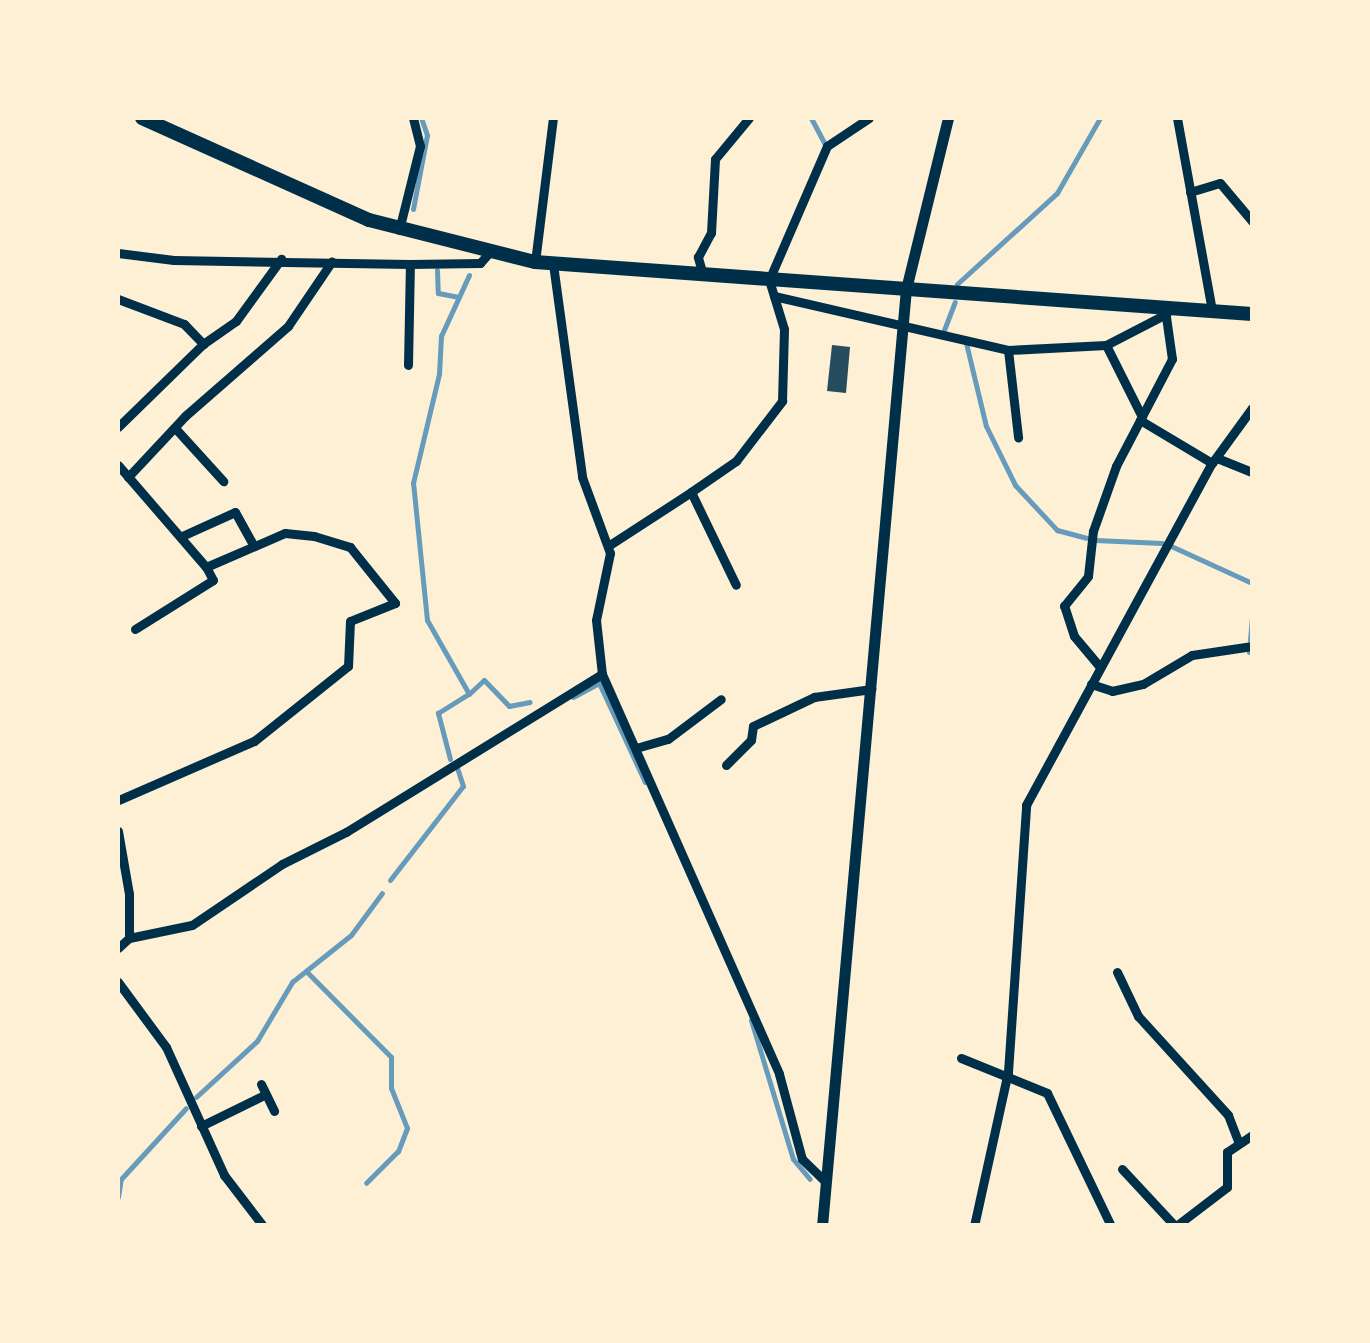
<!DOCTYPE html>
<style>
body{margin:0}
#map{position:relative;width:1370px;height:1343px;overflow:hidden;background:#fdf0d5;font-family:Lato,sans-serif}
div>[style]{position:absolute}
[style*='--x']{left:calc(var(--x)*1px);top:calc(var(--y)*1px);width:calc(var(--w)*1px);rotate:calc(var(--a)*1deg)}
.stream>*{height:5px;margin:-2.5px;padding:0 2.5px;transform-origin:2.5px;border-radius:2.5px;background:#669bbc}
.building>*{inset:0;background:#264d5e}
.minor>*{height:9px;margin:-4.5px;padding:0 4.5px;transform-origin:4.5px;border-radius:4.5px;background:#003049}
.tertiary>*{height:11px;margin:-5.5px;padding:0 5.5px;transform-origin:5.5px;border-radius:5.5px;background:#003049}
.primary>*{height:14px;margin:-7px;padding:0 7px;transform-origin:7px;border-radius:7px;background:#003049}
span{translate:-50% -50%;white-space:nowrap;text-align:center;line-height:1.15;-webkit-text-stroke:9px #fdf0d5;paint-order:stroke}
.frame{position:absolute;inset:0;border:120px solid #fdf0d5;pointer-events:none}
</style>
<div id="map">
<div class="stream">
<div style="--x:811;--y:118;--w:30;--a:62"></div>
<div style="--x:413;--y:209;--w:75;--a:-79.3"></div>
<div style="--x:427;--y:135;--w:18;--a:-109"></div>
<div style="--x:437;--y:270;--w:23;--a:88"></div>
<div style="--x:438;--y:293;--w:21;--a:11"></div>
<div style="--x:957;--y:284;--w:135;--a:-42.3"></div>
<div style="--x:1057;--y:193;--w:86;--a:-60.2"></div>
<div style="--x:944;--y:330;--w:30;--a:-69"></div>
<div style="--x:966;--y:343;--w:85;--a:76.5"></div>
<div style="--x:986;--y:426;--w:66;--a:63.8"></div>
<div style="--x:1015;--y:485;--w:62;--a:47"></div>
<div style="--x:1057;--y:530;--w:30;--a:15"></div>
<div style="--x:1095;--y:540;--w:67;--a:2.6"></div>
<div style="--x:1171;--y:546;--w:89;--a:24.6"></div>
<div style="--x:1250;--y:640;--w:21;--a:-85"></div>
<div style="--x:1249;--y:652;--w:3;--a:0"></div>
<div style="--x:470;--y:693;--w:19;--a:-43"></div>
<div style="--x:484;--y:680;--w:36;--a:46"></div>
<div style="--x:509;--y:706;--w:21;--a:-11"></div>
<div style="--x:573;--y:697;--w:30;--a:-28"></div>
<div style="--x:599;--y:683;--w:109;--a:65.1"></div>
<div style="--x:450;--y:759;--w:48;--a:-104.6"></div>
<div style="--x:438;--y:713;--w:36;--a:-32"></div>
<div style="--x:469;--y:694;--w:85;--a:-119.6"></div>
<div style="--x:427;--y:620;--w:138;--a:-95.8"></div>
<div style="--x:413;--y:483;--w:112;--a:-76.6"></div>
<div style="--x:439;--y:374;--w:38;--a:-87"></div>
<div style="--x:441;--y:336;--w:67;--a:-65.3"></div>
<div style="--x:390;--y:880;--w:119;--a:-52.2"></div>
<div style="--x:463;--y:786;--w:19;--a:-108"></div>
<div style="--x:306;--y:971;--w:121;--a:45.3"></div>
<div style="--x:391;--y:1057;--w:31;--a:90"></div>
<div style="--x:391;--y:1088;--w:43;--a:68.2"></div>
<div style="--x:407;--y:1128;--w:25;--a:111"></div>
<div style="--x:398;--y:1151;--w:45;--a:135"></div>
<div style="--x:751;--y:1020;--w:145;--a:73.2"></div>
<div style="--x:793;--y:1159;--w:26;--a:50"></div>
<div style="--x:196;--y:1097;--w:83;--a:-42.6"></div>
<div style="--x:257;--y:1041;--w:69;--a:-59.3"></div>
<div style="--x:292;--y:982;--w:75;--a:-38.5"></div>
<div style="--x:351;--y:935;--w:52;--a:-53.6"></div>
<div style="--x:118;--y:1197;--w:18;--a:-81"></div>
<div style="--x:121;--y:1179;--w:96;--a:-47.5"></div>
</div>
<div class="building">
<div style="clip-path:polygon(832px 345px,850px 347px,846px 393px,827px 391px)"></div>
</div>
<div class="minor">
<div style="--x:1177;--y:118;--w:196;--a:79.7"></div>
<div style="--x:1190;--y:192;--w:31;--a:-17"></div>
<div style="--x:1220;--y:183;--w:50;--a:49.9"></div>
<div style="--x:399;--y:230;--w:87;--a:-76"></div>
<div style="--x:420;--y:146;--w:29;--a:-104"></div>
<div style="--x:118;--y:253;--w:56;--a:7.1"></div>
<div style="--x:174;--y:260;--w:236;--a:1"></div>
<div style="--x:410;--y:264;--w:70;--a:-0.8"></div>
<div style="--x:480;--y:263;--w:13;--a:-48"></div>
<div style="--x:535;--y:262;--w:145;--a:-82.9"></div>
<div style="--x:553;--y:264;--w:215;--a:82.2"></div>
<div style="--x:582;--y:477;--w:81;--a:69.8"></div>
<div style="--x:610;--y:553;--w:68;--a:101.8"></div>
<div style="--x:596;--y:620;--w:54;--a:83.7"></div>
<div style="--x:602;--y:674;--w:437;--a:66.1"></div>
<div style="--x:779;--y:1074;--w:88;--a:74.9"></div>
<div style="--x:802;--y:1159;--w:32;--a:44"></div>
<div style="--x:703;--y:275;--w:19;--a:-106"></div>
<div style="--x:698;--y:257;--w:27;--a:-62"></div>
<div style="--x:711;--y:233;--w:74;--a:-86.9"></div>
<div style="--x:715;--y:159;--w:53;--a:-50.3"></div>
<div style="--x:774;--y:296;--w:240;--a:13"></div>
<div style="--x:1008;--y:350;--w:98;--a:-2.9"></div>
<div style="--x:1106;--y:345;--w:68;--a:-27.3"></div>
<div style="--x:118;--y:299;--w:71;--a:20.7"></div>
<div style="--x:184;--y:324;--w:28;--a:46"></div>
<div style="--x:203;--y:344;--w:40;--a:-34.9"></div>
<div style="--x:236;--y:321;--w:77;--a:-54"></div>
<div style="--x:1106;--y:345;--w:80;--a:63.4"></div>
<div style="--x:1008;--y:350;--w:88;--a:83.4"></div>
<div style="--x:408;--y:365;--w:101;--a:-88.9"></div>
<div style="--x:1140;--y:420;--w:84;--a:30.8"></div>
<div style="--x:118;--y:427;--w:119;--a:-44.3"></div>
<div style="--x:175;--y:428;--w:72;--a:47.8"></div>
<div style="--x:1217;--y:458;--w:38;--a:22"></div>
<div style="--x:118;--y:465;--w:135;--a:49.2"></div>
<div style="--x:206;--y:567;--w:86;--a:-23.3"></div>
<div style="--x:285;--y:533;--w:29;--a:6"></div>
<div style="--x:314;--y:536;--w:38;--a:17"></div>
<div style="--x:350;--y:547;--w:72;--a:51.2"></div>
<div style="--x:395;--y:603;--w:48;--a:158.2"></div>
<div style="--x:350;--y:621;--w:45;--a:92.5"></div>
<div style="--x:348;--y:666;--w:120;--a:141.4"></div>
<div style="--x:254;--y:741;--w:148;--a:156.5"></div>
<div style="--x:128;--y:477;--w:83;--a:-46.9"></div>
<div style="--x:185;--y:416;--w:137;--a:-41.1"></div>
<div style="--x:288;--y:326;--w:78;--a:-55.9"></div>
<div style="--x:691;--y:492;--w:55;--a:-34.6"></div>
<div style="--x:736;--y:461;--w:76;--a:-52.5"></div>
<div style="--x:782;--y:401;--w:72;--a:-88.4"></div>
<div style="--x:784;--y:329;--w:51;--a:-107"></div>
<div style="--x:769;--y:280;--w:146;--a:-66.6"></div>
<div style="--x:827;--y:146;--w:50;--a:-33.7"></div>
<div style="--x:182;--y:536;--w:58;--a:-24.4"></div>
<div style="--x:235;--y:512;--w:38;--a:61"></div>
<div style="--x:608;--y:546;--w:99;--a:-33"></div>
<div style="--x:691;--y:492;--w:103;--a:64.2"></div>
<div style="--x:135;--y:629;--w:92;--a:-32.1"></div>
<div style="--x:213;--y:580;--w:15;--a:-118"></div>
<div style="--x:1100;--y:667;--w:40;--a:-130"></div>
<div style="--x:1074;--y:636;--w:32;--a:-108"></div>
<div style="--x:1064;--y:606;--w:38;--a:-51"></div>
<div style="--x:1088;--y:576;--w:45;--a:-83.7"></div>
<div style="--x:1093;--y:531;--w:69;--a:-70.5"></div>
<div style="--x:1116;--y:466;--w:121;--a:-62.4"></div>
<div style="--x:1172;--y:359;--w:49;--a:-98.1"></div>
<div style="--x:1091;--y:684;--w:22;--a:18"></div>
<div style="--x:1112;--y:691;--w:32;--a:-13"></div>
<div style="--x:1143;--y:684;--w:57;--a:-30.6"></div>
<div style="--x:1192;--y:655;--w:61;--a:-8.5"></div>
<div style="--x:636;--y:748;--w:33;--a:-16"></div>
<div style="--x:668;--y:739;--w:66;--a:-37"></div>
<div style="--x:726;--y:765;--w:35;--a:-45"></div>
<div style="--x:751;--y:740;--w:14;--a:-82"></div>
<div style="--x:753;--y:726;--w:68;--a:-25.4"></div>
<div style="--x:814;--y:697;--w:58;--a:-8"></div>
<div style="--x:118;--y:831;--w:64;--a:80.1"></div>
<div style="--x:129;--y:894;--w:44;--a:90"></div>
<div style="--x:129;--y:938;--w:15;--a:138"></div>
<div style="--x:129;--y:938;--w:64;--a:-11.7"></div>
<div style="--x:192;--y:925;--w:109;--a:-34.1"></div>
<div style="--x:282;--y:864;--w:72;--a:-26.6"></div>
<div style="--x:346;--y:832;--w:301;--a:-31.7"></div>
<div style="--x:1117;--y:972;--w:49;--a:64.5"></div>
<div style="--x:1138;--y:1016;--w:134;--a:47.7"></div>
<div style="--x:1228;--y:1115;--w:30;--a:69"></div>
<div style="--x:118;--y:982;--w:81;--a:53.6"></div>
<div style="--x:166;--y:1047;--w:141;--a:65.6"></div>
<div style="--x:224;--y:1175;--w:64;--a:52.6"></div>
<div style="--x:961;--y:1058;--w:93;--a:22.1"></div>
<div style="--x:1047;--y:1093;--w:148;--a:64.3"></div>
<div style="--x:261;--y:1084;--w:30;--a:64"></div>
<div style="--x:201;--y:1126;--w:72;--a:-26.2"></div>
<div style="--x:1122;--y:1169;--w:78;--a:47.1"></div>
<div style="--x:974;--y:1226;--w:158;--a:-77.6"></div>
<div style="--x:1008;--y:1072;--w:268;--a:-86.1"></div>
<div style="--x:1026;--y:805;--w:389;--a:-61.5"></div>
<div style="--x:1212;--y:463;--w:68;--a:-54"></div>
<div style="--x:1176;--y:1226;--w:64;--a:-37.4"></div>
<div style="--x:1227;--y:1187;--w:35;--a:-90"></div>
<div style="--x:1227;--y:1152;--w:30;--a:-34"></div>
</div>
<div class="tertiary">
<div style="--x:822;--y:1226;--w:941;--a:-84.88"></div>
<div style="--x:906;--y:289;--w:176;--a:-76.2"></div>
</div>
<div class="primary">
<div style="--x:142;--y:118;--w:249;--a:24.2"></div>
<div style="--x:369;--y:220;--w:171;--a:14.2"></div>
<div style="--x:535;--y:262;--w:719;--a:4.15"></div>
</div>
<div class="frame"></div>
</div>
